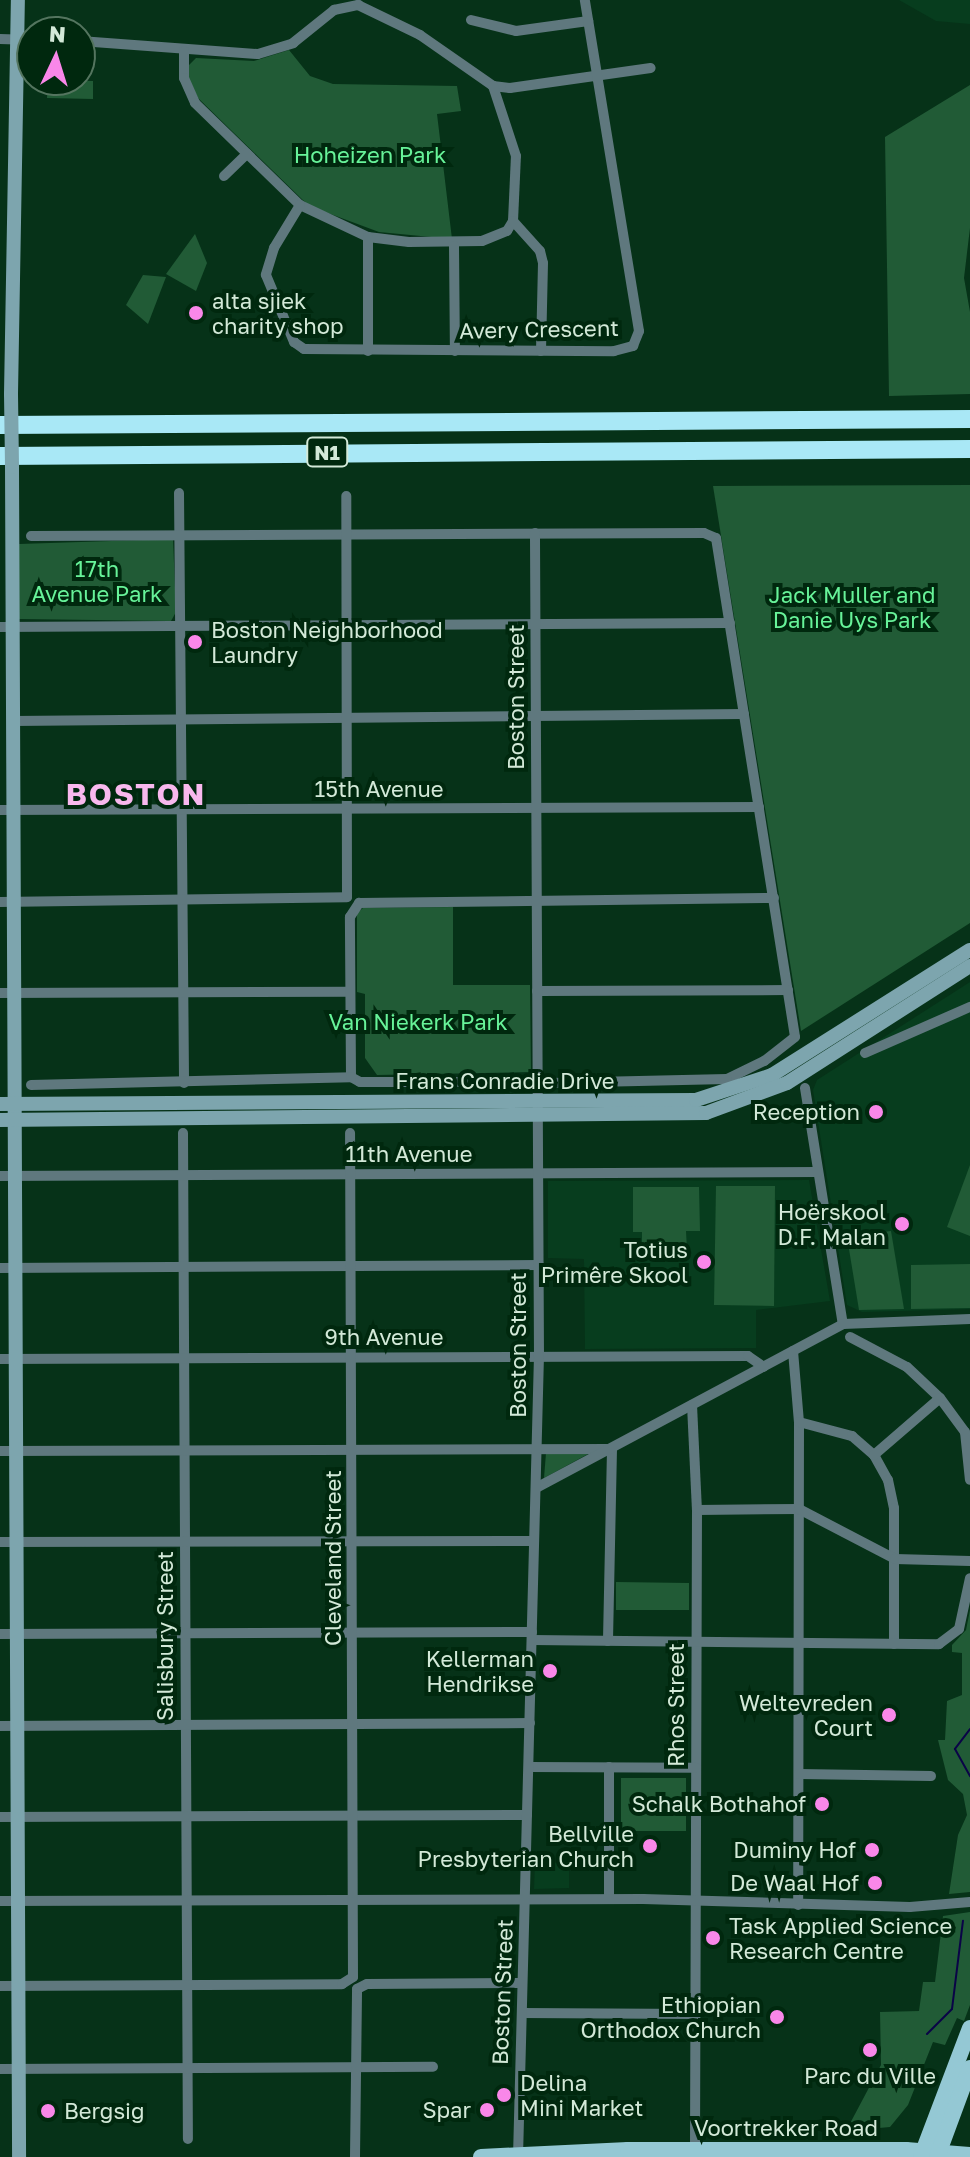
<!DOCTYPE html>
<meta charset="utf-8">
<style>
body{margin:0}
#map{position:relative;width:970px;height:2157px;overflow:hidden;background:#063218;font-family:"Golos Text",sans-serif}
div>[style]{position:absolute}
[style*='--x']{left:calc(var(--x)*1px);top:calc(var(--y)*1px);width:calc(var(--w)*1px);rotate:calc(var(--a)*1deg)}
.built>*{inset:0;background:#073d1e}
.green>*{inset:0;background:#215b36}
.stream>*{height:2px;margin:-1px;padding:0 1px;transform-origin:1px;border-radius:1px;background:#0a0347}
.street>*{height:10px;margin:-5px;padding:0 5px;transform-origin:5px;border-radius:5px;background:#5f787e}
.secondary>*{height:14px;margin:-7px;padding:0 7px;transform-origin:7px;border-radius:7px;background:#7da5ae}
.primary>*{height:16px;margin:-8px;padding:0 8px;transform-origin:8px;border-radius:8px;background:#94c8d4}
.highway>*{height:18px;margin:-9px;padding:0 9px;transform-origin:9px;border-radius:9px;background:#a9e8f6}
.secondary-bridge>*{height:14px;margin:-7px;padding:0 7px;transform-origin:7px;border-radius:7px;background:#7da5ae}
.dots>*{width:22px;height:22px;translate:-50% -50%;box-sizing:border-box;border:4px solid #00280e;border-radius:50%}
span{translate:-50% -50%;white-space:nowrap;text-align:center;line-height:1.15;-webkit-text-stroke:8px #00280e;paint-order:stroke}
.shield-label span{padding:2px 6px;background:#00280e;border:2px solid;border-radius:6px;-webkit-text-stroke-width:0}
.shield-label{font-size:20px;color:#d3e9d8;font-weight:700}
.park-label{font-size:22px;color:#67f399}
.poi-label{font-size:22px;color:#d3e9d8}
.left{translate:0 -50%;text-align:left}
.right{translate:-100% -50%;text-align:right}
.street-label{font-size:22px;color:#d3e9d8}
.district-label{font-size:30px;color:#f8b8ed;font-weight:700;letter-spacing:2px}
.north{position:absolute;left:16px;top:16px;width:80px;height:80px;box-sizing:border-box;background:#00280e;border:2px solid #54755f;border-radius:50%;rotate:4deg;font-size:22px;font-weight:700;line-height:32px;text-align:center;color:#d3e9d8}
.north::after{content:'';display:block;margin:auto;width:28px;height:36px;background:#f987e9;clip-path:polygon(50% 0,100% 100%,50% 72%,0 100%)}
</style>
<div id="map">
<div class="built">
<div style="clip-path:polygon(899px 0,970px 0,970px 24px,936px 21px)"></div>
<div style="clip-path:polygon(970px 982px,970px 1309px,862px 1312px,847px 1305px,813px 1090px,817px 1080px)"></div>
<div style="clip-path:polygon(809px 1180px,830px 1301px,756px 1310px,756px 1348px,585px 1349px,584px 1259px,548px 1258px,548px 1181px)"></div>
<div style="clip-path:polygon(535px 1862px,569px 1863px,569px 1888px,534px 1889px)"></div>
</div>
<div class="green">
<div style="clip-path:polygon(289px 50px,310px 76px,333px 84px,457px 86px,461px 111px,437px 114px,452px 239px,379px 232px,309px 206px,198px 98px,189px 79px,189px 65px,196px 58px,254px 61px)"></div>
<div style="clip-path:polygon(48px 80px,93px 81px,93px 99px,47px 98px)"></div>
<div style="clip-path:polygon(970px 85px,970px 228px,964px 278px,970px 312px,970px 394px,889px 396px,885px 137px)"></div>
<div style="clip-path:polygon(195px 234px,207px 263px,196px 291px,166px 274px)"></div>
<div style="clip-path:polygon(143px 275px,166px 277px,148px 324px,126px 305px)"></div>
<div style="clip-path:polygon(970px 485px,970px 923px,801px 1031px,713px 486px)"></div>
<div style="clip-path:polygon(173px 539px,176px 612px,171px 621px,19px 619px,19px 544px)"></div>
<div style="clip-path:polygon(453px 907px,453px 985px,530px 985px,531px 1072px,377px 1075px,365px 1058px,365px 994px,357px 992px,357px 913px,363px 908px)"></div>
<div style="clip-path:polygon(970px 1165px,970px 1236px,947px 1227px)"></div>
<div style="clip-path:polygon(716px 1186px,775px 1186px,774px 1306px,714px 1305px)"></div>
<div style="clip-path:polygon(633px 1187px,699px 1187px,700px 1231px,686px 1231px,687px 1250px,642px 1251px,642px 1232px,633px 1232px)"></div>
<div style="clip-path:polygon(891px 1231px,904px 1309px,859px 1310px,847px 1237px)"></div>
<div style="clip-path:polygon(970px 1264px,970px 1308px,911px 1309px,911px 1265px)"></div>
<div style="clip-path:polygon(546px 1453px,587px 1453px,588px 1454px,544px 1478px)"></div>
<div style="clip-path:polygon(616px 1582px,689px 1583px,689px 1610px,616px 1610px)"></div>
<div style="clip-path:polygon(970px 1610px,970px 1892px,949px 1894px,958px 1835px,967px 1815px,963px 1794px,948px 1780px,938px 1740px,945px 1740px,947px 1701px,962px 1695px,962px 1653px,952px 1652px,952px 1645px,966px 1630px)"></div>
<div style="clip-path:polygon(621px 1778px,686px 1778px,686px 1831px,621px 1831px)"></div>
<div style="clip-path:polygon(970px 1912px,970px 2005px,964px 2021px,957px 2018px,945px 2045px,933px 2042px,908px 2105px,890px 2127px,846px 2131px,881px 2065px,880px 2012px,919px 2011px,923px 1982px,935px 1982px,943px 1916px)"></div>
</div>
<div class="stream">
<div style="--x:970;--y:1729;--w:25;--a:127"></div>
<div style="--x:955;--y:1749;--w:31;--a:61"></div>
<div style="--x:927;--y:2034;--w:35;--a:-45"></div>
<div style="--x:952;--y:2009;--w:89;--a:-82.9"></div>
</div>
<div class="street">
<div style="--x:471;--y:20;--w:46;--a:13.7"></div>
<div style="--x:516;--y:31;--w:73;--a:-7.9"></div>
<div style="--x:0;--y:39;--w:32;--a:2"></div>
<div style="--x:80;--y:41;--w:178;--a:4.2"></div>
<div style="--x:258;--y:54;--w:37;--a:-17"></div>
<div style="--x:293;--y:43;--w:53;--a:-38.8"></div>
<div style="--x:334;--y:10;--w:25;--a:-12"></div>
<div style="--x:358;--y:5;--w:69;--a:25.8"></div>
<div style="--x:420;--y:35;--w:89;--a:34.9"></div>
<div style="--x:493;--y:86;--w:17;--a:7"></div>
<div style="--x:510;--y:88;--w:142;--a:-8.1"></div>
<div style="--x:184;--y:51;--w:27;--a:90"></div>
<div style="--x:184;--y:78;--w:27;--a:66"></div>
<div style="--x:195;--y:103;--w:146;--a:44.2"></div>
<div style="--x:300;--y:205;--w:75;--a:25.2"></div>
<div style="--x:368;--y:237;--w:41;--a:7"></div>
<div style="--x:409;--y:242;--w:73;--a:-0.8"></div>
<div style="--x:482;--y:241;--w:27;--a:-22"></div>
<div style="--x:507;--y:231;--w:12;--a:-59"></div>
<div style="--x:513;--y:221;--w:65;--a:-87.4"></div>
<div style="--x:516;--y:156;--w:74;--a:-108.2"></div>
<div style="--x:224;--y:176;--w:32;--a:-44"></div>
<div style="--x:300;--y:205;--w:50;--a:121.2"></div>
<div style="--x:274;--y:248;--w:28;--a:107"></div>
<div style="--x:266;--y:275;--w:73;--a:67.3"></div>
<div style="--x:294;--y:342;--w:12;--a:35"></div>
<div style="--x:304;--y:349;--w:310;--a:0.4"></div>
<div style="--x:614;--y:351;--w:20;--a:-15"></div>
<div style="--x:633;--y:346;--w:16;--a:-68"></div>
<div style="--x:639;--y:331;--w:335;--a:-99.3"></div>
<div style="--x:513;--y:221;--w:40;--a:48"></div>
<div style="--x:540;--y:251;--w:12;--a:76"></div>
<div style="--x:543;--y:263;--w:88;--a:91.3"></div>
<div style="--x:454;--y:246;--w:105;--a:89.5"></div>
<div style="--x:368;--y:351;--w:114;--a:-90"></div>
<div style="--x:179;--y:493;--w:590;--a:89.51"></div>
<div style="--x:31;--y:536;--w:673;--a:-0.26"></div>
<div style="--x:704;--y:533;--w:13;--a:23"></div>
<div style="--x:716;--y:538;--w:505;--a:81"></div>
<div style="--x:795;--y:1037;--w:39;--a:142"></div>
<div style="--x:764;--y:1061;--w:41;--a:154.1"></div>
<div style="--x:727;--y:1079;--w:177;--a:178.7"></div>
<div style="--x:0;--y:627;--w:730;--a:-0.31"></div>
<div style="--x:13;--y:721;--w:731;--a:-0.55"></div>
<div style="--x:0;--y:810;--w:759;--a:-0.23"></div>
<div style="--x:0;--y:902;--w:347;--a:-0.8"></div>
<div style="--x:347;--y:897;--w:401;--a:-90.1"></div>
<div style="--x:537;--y:991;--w:251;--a:-0.2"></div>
<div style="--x:0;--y:993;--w:350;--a:-0.2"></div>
<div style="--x:865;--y:1053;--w:115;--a:-23.7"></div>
<div style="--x:351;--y:1077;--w:160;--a:-90.4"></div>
<div style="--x:350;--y:917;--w:17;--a:-57"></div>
<div style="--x:359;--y:903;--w:415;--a:-0.7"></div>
<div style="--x:31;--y:1085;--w:320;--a:-1.4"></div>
<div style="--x:351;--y:1077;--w:10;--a:29"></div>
<div style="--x:360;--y:1082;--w:164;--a:0"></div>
<div style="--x:805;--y:1088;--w:239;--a:80.9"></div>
<div style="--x:183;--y:1133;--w:1006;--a:89.72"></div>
<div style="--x:0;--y:1176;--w:818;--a:-0.28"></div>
<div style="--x:0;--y:1268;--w:539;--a:-0.32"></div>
<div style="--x:850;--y:1337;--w:64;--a:27.8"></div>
<div style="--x:907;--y:1367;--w:45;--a:43.2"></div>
<div style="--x:940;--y:1398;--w:42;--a:53.7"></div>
<div style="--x:965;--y:1432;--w:48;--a:84.1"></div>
<div style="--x:793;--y:1351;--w:71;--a:85.2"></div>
<div style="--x:799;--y:1422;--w:483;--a:90.1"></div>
<div style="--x:0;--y:1359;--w:748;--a:-0.23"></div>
<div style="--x:748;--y:1356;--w:19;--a:35"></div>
<div style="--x:692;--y:1405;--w:105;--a:87.3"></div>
<div style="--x:697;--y:1510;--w:641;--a:90.18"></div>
<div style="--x:799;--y:1422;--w:55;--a:14.8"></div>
<div style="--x:852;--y:1436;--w:29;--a:41"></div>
<div style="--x:874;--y:1455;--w:29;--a:61"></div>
<div style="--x:888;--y:1480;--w:29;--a:78"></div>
<div style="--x:894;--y:1508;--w:136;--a:90"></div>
<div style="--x:0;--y:1451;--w:612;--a:-0.19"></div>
<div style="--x:612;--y:1449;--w:192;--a:91.2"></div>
<div style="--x:874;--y:1455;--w:87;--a:-40.8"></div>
<div style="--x:536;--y:1488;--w:348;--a:-28.1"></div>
<div style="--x:843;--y:1324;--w:127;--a:-2.3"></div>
<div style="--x:697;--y:1510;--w:102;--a:-0.6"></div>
<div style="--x:799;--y:1509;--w:108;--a:27.5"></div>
<div style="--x:895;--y:1559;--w:75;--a:1.5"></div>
<div style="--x:0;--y:1542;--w:534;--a:-0.11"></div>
<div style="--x:0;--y:1634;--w:532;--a:-0.22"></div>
<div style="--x:532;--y:1640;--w:407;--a:0.6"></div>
<div style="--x:939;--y:1644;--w:25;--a:-37"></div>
<div style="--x:959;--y:1629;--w:52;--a:-77.8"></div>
<div style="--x:0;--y:1726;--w:530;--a:-0.32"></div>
<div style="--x:529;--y:1767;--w:167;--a:0.3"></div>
<div style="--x:609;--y:1767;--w:132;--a:90"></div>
<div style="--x:799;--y:1774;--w:132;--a:0.9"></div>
<div style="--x:0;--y:1817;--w:527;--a:-0.22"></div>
<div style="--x:0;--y:1901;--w:643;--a:-0.18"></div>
<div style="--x:643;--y:1899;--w:267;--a:1.7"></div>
<div style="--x:910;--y:1907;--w:60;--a:-4.8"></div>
<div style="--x:0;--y:1986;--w:342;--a:-0.3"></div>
<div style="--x:342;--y:1984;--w:13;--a:-32"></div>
<div style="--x:353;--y:1977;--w:844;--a:-90.2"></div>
<div style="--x:522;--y:2013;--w:174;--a:0.3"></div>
<div style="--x:0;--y:2069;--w:433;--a:-0.3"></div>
<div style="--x:355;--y:2157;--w:168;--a:-89.3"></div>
<div style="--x:357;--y:1989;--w:11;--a:-27"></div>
<div style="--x:367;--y:1984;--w:155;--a:-0.4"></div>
<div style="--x:518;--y:2157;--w:800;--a:-88.5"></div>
<div style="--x:539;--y:1357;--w:824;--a:-90.28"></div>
</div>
<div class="secondary">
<div style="--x:11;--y:394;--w:394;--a:-89"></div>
<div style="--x:12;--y:467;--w:1690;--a:89.76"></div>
<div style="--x:0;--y:1104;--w:696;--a:-0.33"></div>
<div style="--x:696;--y:1100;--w:80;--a:-18.2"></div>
<div style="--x:772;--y:1075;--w:234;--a:-32.3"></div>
<div style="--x:0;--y:1120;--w:706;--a:-0.57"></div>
<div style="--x:706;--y:1113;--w:86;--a:-20.3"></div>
<div style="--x:787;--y:1083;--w:217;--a:-32.6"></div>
</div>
<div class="primary">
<div style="--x:481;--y:2157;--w:147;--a:-2.7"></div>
<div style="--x:628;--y:2150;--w:278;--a:0"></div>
<div style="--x:906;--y:2150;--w:64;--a:4.5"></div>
<div style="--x:921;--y:2157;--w:138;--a:-69.2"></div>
<div style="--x:937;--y:2157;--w:95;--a:-69.7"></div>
</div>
<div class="highway">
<div style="--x:0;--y:425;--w:970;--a:-0.35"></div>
<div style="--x:0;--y:456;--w:970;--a:-0.41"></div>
</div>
<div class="secondary-bridge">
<div style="--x:11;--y:394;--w:73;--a:89.2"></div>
</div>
<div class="dots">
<div style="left:196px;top:313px;background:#f987e9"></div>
<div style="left:195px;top:642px;background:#f987e9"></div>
<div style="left:876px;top:1112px;background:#f987e9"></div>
<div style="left:902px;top:1224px;background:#f987e9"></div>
<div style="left:704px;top:1262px;background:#f987e9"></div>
<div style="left:550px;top:1671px;background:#f987e9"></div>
<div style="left:889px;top:1715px;background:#f987e9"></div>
<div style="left:822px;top:1804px;background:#f987e9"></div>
<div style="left:650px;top:1846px;background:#f987e9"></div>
<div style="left:872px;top:1850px;background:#f987e9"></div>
<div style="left:875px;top:1883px;background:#f987e9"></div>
<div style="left:713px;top:1938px;background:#f987e9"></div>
<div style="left:777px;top:2017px;background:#f987e9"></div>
<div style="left:870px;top:2050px;background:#f987e9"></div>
<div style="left:504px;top:2095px;background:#f987e9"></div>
<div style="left:487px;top:2110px;background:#f987e9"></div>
<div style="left:48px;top:2111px;background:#f987e9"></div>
</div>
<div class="shield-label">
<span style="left:327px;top:452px">N1</span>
</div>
<div class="park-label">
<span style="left:370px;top:155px">Hoheizen Park</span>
<span style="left:97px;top:581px">17th<br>Avenue Park</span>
<span style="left:852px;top:607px">Jack Muller and<br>Danie Uys Park</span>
<span style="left:418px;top:1022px">Van Niekerk Park</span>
</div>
<div class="poi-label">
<span class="left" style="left:212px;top:313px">alta sjiek<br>charity shop</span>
<span class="left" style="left:211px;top:642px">Boston Neighborhood<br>Laundry</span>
<span class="right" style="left:860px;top:1112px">Reception</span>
<span class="right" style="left:886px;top:1224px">Hoërskool<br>D.F. Malan</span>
<span class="right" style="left:688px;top:1262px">Totius<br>Primêre Skool</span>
<span class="right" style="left:534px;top:1671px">Kellerman<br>Hendrikse</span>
<span class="right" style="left:873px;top:1715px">Weltevreden<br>Court</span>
<span class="right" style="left:806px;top:1804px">Schalk Bothahof</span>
<span class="right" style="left:634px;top:1846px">Bellville<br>Presbyterian Church</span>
<span class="right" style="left:856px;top:1850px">Duminy Hof</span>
<span class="right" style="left:859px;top:1883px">De Waal Hof</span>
<span class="left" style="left:729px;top:1938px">Task Applied Science<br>Research Centre</span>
<span class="right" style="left:761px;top:2017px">Ethiopian<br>Orthodox Church</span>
<span style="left:870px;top:2076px">Parc du Ville</span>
<span class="left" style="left:520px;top:2095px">Delina<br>Mini Market</span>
<span class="right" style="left:471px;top:2110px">Spar</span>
<span class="left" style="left:64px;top:2111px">Bergsig</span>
</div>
<div class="street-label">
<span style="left:539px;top:329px;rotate:-1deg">Avery Crescent</span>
<span style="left:516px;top:697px;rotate:-90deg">Boston Street</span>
<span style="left:379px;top:789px">15th Avenue</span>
<span style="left:505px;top:1081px">Frans Conradie Drive</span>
<span style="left:409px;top:1154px">11th Avenue</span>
<span style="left:384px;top:1337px">9th Avenue</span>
<span style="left:518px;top:1345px;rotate:-90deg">Boston Street</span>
<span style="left:333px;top:1558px;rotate:-90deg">Cleveland Street</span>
<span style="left:165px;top:1636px;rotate:-90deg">Salisbury Street</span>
<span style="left:676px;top:1705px;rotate:-90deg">Rhos Street</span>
<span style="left:502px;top:1992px;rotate:-88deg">Boston Street</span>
<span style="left:786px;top:2128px">Voortrekker Road</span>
</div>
<div class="district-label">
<span style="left:136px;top:794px">BOSTON</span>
</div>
<div class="north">N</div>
</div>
